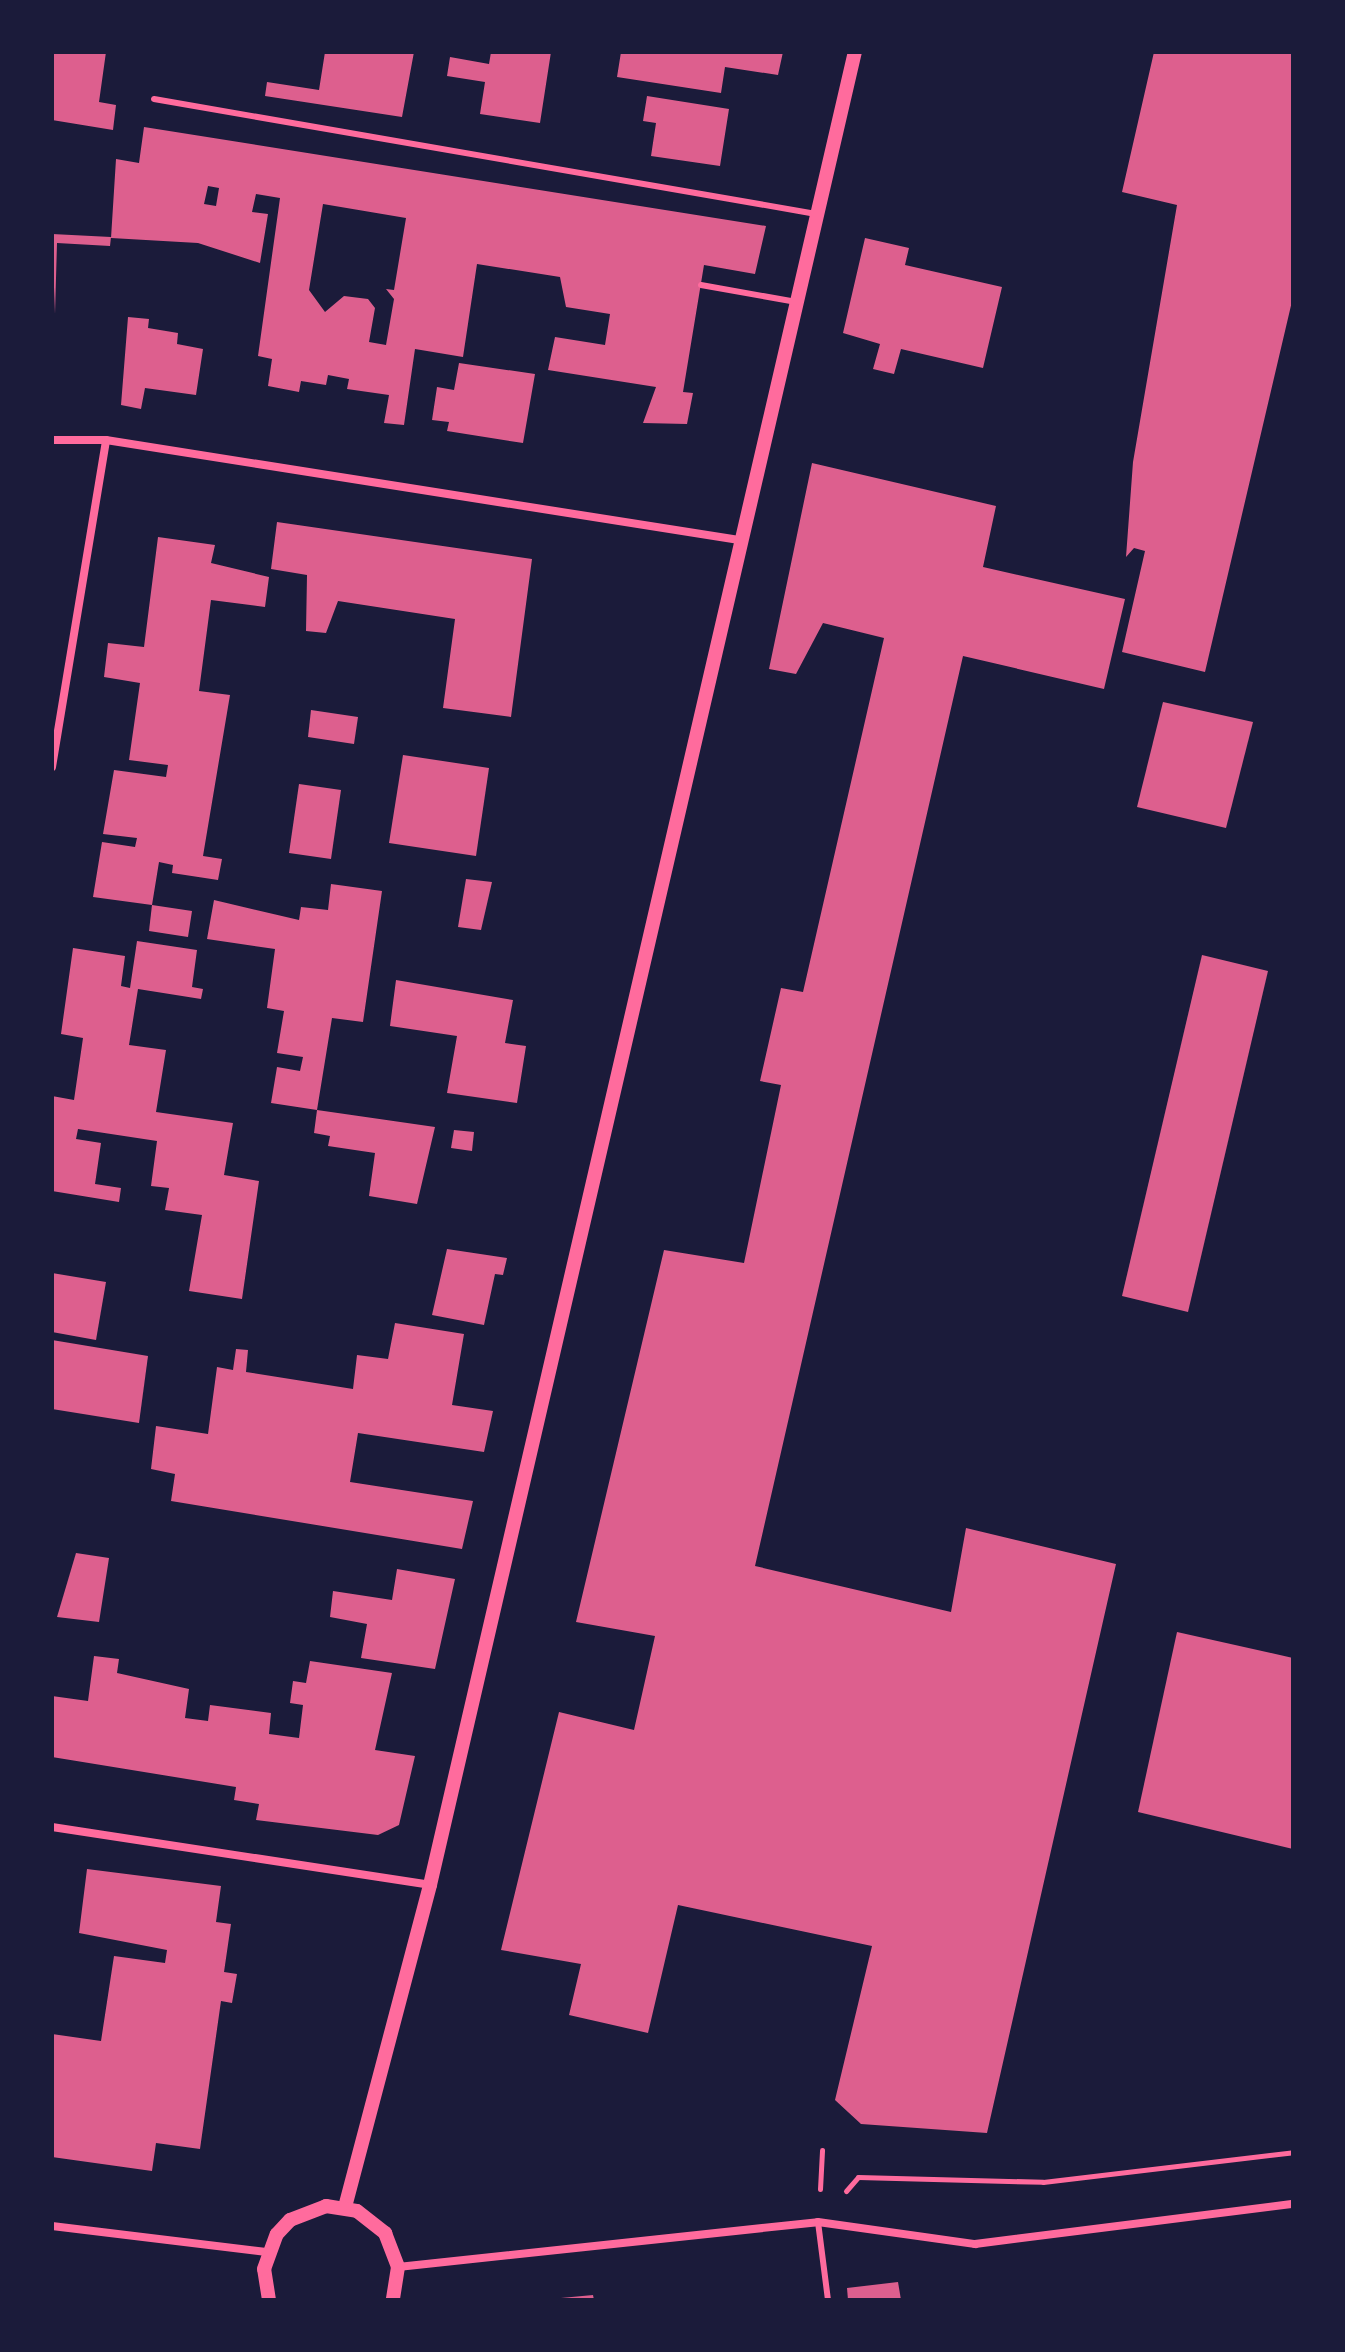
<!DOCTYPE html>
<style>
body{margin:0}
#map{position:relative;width:1345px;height:2352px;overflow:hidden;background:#1b1b3a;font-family:"IBM Plex Serif",serif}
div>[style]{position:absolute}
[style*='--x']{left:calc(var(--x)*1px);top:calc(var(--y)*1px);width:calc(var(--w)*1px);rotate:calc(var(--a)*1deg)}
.building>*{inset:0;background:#dd5f8e}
.path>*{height:5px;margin:-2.5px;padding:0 2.5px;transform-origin:2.5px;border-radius:2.5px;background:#ff6b9d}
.service>*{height:6px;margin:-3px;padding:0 3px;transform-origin:3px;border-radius:3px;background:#ff6b9d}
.minor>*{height:8px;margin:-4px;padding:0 4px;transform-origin:4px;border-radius:4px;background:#ff6b9d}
.tertiary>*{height:14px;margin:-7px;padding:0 7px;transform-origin:7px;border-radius:7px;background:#ff6b9d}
span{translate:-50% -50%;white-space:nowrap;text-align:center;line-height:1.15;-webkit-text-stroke:8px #1b1b3a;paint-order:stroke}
.frame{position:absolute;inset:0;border:54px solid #1b1b3a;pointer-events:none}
</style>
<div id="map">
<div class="building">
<div style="clip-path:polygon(52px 52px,106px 52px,99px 102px,116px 105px,113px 130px,52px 120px)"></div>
<div style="clip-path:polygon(325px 52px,414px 52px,402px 117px,265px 96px,267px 82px,319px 90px)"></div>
<div style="clip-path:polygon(491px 52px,551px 52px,540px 123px,480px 114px,485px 82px,447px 76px,450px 57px,489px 64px)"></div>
<div style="clip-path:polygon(621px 52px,783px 52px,778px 75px,725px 67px,721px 93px,617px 77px)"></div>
<div style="clip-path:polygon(1154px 52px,1293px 52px,1293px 297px,1205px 672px,1122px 652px,1145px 551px,1134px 548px,1126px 557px,1133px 462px,1177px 205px,1122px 192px)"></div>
<div style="clip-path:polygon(647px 96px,729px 109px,720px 166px,651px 156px,656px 123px,643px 121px)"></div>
<div style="clip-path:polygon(evenodd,144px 127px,766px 226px,755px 274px,704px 265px,683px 392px,693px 393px,687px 424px,643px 423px,656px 387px,548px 370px,555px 337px,605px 345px,610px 314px,566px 307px,560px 277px,477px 264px,463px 357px,415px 349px,404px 425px,384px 423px,389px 395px,347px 389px,349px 379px,328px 375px,326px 385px,301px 381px,299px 392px,268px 386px,272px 359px,258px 356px,280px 198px,256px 194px,252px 212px,268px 214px,260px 263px,198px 243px,111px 238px,116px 159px,139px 163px,144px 127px,208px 186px,219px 188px,216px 206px,204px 204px,208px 186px,144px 127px,323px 204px,406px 218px,394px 290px,386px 289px,394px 299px,386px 345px,369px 342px,375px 308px,368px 299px,344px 296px,325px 312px,309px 290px,323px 204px)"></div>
<div style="clip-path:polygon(52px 234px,111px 237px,110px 246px,57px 243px,55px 314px)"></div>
<div style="clip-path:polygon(865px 238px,909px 248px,905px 265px,1002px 287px,983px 368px,901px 349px,894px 374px,873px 369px,880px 344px,843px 333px)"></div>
<div style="clip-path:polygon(128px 317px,149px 319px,148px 328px,178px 333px,177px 344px,203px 349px,196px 395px,145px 388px,141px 409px,121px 405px)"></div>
<div style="clip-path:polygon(459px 363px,535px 374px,523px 443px,447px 431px,449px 422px,432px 420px,437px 387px,454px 390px)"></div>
<div style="clip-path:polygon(812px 463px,996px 506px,983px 567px,1125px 599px,1104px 689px,963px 656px,755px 1566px,951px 1612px,966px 1528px,1116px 1564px,987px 2133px,861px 2124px,835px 2100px,872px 1946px,678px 1905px,648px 2033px,569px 2015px,581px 1964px,501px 1950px,559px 1712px,634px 1730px,655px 1636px,576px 1622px,664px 1250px,744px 1263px,781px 1085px,760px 1081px,781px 988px,803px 992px,884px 638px,823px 623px,796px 674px,769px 669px)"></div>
<div style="clip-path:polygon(277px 522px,532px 559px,511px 717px,443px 708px,455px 619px,338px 601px,326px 633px,306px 631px,307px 575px,271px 569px)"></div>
<div style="clip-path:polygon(158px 537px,215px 545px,211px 563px,269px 577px,265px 607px,211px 600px,199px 691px,230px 695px,203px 856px,222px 859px,218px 880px,172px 873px,173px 865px,159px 862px,152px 905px,93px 897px,102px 842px,135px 847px,137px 838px,103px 834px,114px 770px,166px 777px,168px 765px,129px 760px,140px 683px,104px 677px,108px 643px,144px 647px)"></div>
<div style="clip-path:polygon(1163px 702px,1253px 722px,1226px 828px,1137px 807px)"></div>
<div style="clip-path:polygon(311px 710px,358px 717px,354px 744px,308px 737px)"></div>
<div style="clip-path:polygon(403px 755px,489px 768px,476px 856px,389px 843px)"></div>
<div style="clip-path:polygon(299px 784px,341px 790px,331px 859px,289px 853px)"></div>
<div style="clip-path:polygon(466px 879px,492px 882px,481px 930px,458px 927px)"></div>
<div style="clip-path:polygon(331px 884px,382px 891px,363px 1022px,332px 1018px,317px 1110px,435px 1127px,417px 1204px,369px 1196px,375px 1153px,328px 1146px,330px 1136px,314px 1133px,317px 1110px,271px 1103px,277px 1067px,300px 1071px,303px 1057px,277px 1053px,284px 1011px,267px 1008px,275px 949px,207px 939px,214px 900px,299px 920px,301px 907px,328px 910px)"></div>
<div style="clip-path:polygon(152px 905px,192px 911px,188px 937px,149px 931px)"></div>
<div style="clip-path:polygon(137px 941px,197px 950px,192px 987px,203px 989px,201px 999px,138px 989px,129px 1045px,166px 1050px,156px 1112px,233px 1123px,224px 1175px,259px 1181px,242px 1299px,189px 1291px,202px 1215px,165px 1210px,169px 1188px,151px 1186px,157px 1141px,78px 1129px,76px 1139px,101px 1143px,95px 1184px,121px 1188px,119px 1202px,52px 1191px,52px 1096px,74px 1100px,83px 1038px,61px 1034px,73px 948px,125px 956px,121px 986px,130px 988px)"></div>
<div style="clip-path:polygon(1202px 955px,1268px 971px,1188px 1312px,1122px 1296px)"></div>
<div style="clip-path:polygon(396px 980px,513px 1000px,505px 1043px,526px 1046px,517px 1103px,447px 1093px,457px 1036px,390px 1026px)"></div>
<div style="clip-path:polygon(454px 1130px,474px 1132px,472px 1151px,451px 1148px)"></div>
<div style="clip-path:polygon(447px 1249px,507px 1258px,503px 1275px,495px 1274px,484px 1325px,432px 1315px)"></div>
<div style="clip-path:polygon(52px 1273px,106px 1282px,96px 1340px,52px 1332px)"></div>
<div style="clip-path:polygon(395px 1323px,464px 1334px,452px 1405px,493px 1411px,484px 1452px,358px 1433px,350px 1482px,473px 1501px,462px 1549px,171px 1501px,175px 1474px,151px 1469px,156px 1426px,208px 1434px,217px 1367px,233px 1370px,236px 1349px,248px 1350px,246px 1372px,353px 1389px,357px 1355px,388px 1359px)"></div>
<div style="clip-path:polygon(52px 1340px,148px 1356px,139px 1423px,52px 1409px)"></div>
<div style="clip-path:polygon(76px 1553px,109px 1558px,99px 1622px,57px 1617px)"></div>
<div style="clip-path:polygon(397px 1569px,455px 1579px,435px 1669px,361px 1658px,367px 1624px,330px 1617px,333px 1591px,392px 1600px)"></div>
<div style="clip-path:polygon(1177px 1632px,1293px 1658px,1293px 1849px,1138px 1812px)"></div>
<div style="clip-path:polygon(94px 1656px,119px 1659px,117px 1673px,189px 1689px,185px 1718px,208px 1721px,210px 1705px,271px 1713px,269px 1734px,299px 1738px,303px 1705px,290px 1703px,293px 1681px,306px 1683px,310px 1661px,392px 1673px,375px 1750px,415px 1756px,399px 1825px,378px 1835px,256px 1820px,259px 1804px,234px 1800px,236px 1787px,52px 1757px,52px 1696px,88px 1701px)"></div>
<div style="clip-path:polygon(87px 1869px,221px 1886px,216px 1922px,231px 1924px,224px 1972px,237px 1974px,232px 2003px,221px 2001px,200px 2149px,156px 2143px,152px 2171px,52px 2157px,52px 2034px,101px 2041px,114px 1956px,165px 1963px,167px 1950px,79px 1933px)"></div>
<div style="clip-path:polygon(898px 2282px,901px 2300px,848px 2300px,847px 2288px)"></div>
<div style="clip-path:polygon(593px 2295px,594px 2300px,561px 2300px,561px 2298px)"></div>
</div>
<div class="path">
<div style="--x:820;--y:2189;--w:39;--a:-87"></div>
<div style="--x:846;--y:2191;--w:18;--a:-49"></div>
<div style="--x:858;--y:2177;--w:185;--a:1.5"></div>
<div style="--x:1043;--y:2182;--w:252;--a:-6.8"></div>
</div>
<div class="service">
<div style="--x:154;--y:99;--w:672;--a:9.85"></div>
<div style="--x:701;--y:285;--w:97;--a:10.1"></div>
<div style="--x:818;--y:2222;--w:79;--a:82.7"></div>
</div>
<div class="minor">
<div style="--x:52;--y:440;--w:54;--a:0"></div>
<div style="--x:106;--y:440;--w:641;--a:8.98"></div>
<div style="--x:52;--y:767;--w:331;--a:-80.6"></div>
<div style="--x:52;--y:1827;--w:382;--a:8.7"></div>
<div style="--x:52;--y:2226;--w:218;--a:6.9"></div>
<div style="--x:398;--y:2267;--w:422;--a:-6.1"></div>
<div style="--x:818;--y:2222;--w:159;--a:8"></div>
<div style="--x:975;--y:2244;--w:321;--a:-7.2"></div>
</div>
<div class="tertiary">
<div style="--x:345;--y:2207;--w:333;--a:-75.2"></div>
<div style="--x:430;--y:1885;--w:1882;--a:-76.95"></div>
<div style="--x:269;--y:2300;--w:31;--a:-99"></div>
<div style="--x:264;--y:2269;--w:37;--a:-70"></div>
<div style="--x:277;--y:2234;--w:19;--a:-47"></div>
<div style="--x:290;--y:2220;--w:39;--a:-21"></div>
<div style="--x:326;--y:2206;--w:31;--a:9"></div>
<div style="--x:357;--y:2211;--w:36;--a:38"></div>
<div style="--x:385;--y:2233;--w:36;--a:69"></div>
<div style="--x:398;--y:2267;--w:33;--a:99"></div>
</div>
<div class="frame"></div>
</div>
